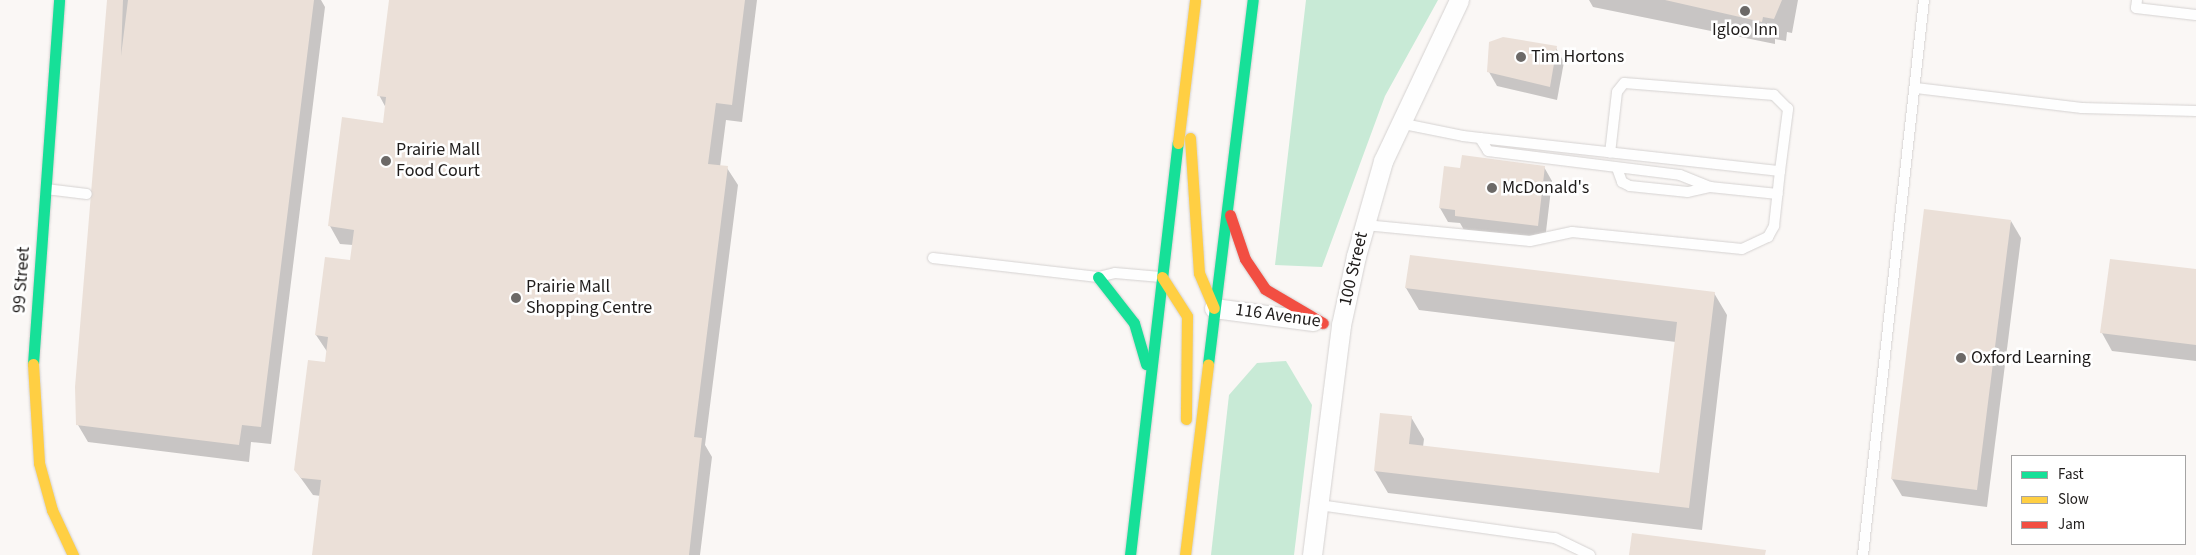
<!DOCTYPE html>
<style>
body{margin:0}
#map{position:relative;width:2196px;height:555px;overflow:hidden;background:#faf7f5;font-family:"Source Sans 3",sans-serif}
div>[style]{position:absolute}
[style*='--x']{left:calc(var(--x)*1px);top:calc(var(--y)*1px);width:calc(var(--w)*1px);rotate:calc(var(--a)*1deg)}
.green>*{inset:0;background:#c8ead6}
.shadow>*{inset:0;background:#0003}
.building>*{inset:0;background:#ebe0d8}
.roads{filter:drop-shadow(0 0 1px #d5d2d1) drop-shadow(0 0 1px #d5d2d1)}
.lane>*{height:10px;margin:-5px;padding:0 5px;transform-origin:5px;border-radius:5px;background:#fefefe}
.street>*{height:19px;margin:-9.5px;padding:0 9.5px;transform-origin:9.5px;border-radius:9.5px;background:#fefefe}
.fast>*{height:11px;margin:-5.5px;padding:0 5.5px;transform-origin:5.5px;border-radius:5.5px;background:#16e098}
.slow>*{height:11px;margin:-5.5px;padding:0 5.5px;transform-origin:5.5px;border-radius:5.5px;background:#ffcf43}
.jam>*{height:11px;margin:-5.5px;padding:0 5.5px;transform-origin:5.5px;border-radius:5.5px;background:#f24e42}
.dots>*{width:14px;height:14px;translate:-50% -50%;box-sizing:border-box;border:2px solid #fff;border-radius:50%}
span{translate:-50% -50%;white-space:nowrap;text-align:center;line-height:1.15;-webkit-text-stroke:5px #fff;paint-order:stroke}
.poi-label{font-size:18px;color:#1f1c1b}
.left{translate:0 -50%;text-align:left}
.street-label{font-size:18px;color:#1f1c1b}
.legend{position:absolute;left:2011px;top:455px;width:175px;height:90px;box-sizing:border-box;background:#fff;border:1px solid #a5a4a4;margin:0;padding:6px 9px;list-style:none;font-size:15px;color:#1f1c1b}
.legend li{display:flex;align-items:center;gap:10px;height:25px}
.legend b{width:25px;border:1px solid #a5a4a4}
</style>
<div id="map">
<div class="green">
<div style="clip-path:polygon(1306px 0,1438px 0,1385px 96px,1322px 267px,1275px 265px)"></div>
<div style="clip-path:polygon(1286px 361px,1312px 405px,1294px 555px,1211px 555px,1229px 395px,1257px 363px)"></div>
</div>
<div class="shadow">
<div style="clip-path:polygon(108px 0,321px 0,325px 7px,271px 444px,251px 442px,249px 462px,88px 442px,78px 425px)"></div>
<div style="clip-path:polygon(391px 0,757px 0,742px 122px,726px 120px,720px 167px,727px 168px,738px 185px,705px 445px,712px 457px,700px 555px,313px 555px,321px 496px,313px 495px,295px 470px,326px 364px,328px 353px,316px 335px,351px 262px,353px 245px,340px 244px,330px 226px,384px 124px,386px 108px,379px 95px)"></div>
<div style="clip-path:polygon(1589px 0,1798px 0,1792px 33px,1787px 32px,1786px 41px,1775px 39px,1775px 44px,1593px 7px)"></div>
<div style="clip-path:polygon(1556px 48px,1564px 62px,1557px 100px,1497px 86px,1489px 72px)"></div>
<div style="clip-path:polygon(1544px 167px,1552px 181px,1545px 240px,1464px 230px,1460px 223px,1448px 222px,1440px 208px,1462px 170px)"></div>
<div style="clip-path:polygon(2011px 221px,2021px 238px,1987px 507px,1902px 496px,1892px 479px)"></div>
<div style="clip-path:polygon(2196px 270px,2196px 361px,2112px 351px,2102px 333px)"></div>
<div style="clip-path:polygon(1406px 288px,1714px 293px,1727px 315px,1702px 530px,1388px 493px,1375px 471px,1411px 417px,1424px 439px,1423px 447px,1660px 474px,1676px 342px,1419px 310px)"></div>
</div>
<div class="building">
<div style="clip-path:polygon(107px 0,123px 0,121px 56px,128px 0,314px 0,261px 427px,242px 425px,239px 445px,76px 425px,75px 387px)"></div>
<div style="clip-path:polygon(389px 0,745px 0,732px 105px,716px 103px,708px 164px,728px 166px,694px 437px,702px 438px,689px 555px,312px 555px,321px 480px,301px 478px,294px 470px,308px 360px,325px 362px,328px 337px,315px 335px,325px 257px,350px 260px,354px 230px,328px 226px,342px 117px,383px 123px,386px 97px,377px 96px)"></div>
<div style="clip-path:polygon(1665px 0,1782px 0,1774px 19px,1763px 17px,1762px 22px)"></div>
<div style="clip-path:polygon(1503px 37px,1557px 46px,1550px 87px,1487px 72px,1489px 42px)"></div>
<div style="clip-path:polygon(1462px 155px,1545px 166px,1538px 226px,1455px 216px,1455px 210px,1439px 208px,1444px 166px,1460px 168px)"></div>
<div style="clip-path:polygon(1924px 209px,2011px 220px,1977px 490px,1891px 479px)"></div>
<div style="clip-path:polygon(1410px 255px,1715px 292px,1689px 508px,1374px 471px,1380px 413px,1412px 416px,1409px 444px,1659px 473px,1677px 322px,1405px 288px)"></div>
<div style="clip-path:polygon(2110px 259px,2196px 269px,2196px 345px,2100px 333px)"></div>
<div style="clip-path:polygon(1632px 533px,1766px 550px,1765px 555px,1629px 555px)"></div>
</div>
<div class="roads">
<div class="lane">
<div style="--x:2137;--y:0;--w:8;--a:97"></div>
<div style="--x:2136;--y:8;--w:60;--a:6.7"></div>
<div style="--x:1916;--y:88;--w:167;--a:6.9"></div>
<div style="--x:2082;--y:108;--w:114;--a:1.5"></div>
<div style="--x:1399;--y:123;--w:65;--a:11.5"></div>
<div style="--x:1463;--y:136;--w:17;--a:7"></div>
<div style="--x:1480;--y:138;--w:302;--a:6.3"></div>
<div style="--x:1780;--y:171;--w:63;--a:-82.6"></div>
<div style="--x:1788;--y:109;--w:20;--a:-135"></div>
<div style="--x:1774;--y:95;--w:150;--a:-175.4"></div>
<div style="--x:1624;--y:83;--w:11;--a:128"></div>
<div style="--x:1617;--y:92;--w:61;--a:96.5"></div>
<div style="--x:1480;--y:138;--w:15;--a:58"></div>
<div style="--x:1488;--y:151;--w:193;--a:7.1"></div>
<div style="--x:1680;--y:175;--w:32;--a:22"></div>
<div style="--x:1710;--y:187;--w:68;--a:5.9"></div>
<div style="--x:1617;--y:168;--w:15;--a:70"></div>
<div style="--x:1622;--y:182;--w:9;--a:27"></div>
<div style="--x:1630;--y:186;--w:58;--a:5.9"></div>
<div style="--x:1688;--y:192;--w:23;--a:-13"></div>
<div style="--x:46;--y:189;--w:41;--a:7"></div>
<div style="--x:1365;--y:225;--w:166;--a:5.5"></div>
<div style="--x:1530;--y:241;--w:43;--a:-12.1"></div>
<div style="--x:1572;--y:232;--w:171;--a:5.7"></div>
<div style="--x:1742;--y:249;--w:29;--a:-25"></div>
<div style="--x:1768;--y:237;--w:13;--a:-61"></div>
<div style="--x:1774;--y:226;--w:55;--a:-83.8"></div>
<div style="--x:933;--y:258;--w:166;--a:6.6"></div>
<div style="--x:1098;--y:277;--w:17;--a:-13"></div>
<div style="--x:1115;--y:273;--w:46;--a:5"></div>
<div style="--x:1319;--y:505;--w:238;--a:8"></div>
<div style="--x:1555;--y:538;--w:39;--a:26"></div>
<div style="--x:1863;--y:555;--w:558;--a:-83.73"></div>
</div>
<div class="street">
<div style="--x:1214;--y:308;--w:100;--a:7.5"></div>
<div style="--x:1312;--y:555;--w:232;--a:-82.8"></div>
<div style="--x:1341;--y:325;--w:71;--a:-77.7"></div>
<div style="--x:1356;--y:256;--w:99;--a:-74.1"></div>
<div style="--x:1383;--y:161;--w:178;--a:-64.7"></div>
</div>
<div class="fast">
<div style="--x:1098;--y:277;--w:58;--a:52"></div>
<div style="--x:1134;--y:323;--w:43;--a:73.7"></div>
<div style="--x:33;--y:364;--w:365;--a:-85.9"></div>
<div style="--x:1208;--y:364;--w:367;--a:-83"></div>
<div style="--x:1130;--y:555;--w:415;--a:-83.4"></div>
</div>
<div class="slow">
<div style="--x:1190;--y:138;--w:135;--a:86.2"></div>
<div style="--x:1199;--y:273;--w:38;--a:67"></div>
<div style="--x:1178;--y:143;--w:144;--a:-83.2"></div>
<div style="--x:1162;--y:277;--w:46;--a:57.3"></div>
<div style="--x:1187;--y:316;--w:103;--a:90.6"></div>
<div style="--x:33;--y:364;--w:99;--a:86.5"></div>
<div style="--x:39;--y:463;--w:49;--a:74.5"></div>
<div style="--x:52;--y:510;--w:50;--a:65"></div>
<div style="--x:1185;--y:555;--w:192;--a:-83.1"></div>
</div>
<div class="jam">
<div style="--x:1230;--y:215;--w:46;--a:71.2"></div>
<div style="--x:1245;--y:259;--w:36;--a:56"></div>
<div style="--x:1265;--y:289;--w:67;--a:30.4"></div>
</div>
</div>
<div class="dots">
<div style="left:1745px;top:11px;background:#6c6967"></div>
<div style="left:1521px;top:57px;background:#6c6967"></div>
<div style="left:386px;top:161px;background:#6c6967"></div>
<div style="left:1492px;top:188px;background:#6c6967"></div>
<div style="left:516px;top:298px;background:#6c6967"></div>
<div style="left:1961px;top:358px;background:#6c6967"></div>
</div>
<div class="poi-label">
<span style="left:1745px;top:30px">Igloo Inn</span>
<span class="left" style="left:1531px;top:57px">Tim Hortons</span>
<span class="left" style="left:396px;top:161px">Prairie Mall<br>Food Court</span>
<span class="left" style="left:1502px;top:188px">McDonald's</span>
<span class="left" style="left:526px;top:298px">Prairie Mall<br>Shopping Centre</span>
<span class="left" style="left:1971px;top:358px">Oxford Learning</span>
</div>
<div class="street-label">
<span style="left:1354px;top:269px;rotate:-77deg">100 Street</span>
<span style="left:22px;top:280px;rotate:-86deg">99 Street</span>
<span style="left:1278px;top:316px;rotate:8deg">116 Avenue</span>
</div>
<ul class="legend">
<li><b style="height:6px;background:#16e098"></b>Fast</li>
<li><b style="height:6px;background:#ffcf43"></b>Slow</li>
<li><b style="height:6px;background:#f24e42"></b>Jam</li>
</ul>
</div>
